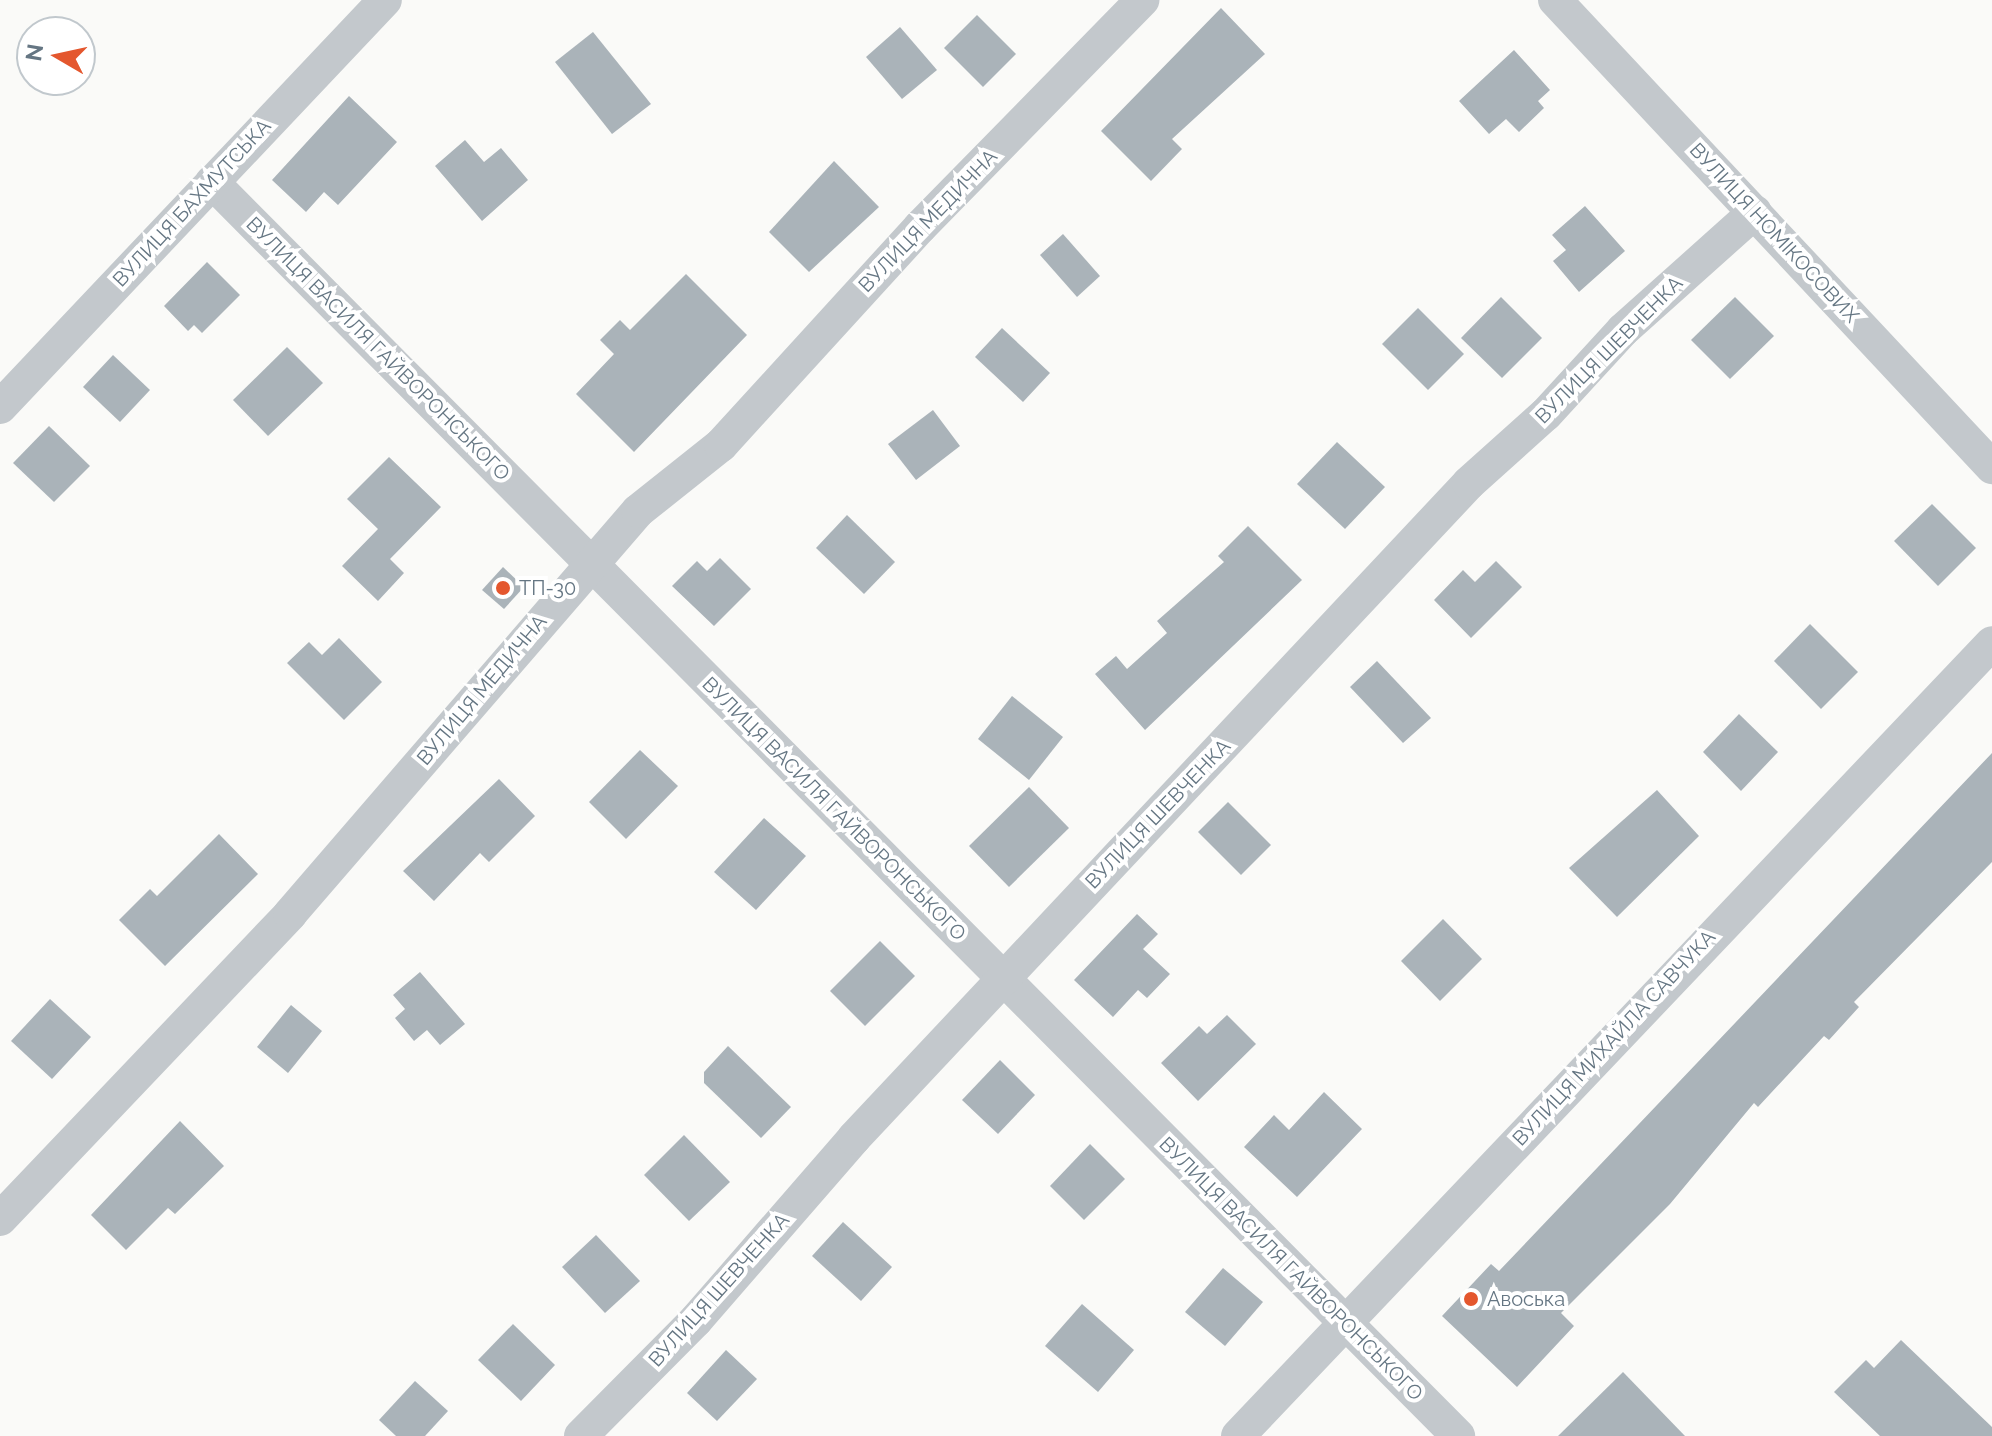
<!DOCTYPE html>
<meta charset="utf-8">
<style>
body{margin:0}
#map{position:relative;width:1992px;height:1436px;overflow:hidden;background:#fafaf8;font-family:Raleway,sans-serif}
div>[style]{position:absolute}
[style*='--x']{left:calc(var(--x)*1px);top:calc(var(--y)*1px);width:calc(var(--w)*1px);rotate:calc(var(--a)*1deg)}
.building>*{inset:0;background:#aab3b9}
.minor>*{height:34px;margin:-17px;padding:0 17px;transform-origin:17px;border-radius:17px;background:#c3c8cc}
.dots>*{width:22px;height:22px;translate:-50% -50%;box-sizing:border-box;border:4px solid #fff;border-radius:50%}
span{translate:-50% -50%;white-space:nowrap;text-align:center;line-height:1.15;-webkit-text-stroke:8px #fff;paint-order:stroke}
.street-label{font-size:20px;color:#657683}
.poi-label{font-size:20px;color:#657683}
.left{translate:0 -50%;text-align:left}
.north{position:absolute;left:16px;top:16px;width:80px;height:80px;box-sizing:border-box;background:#fff;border:2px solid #c1c8cd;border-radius:50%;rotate:279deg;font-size:22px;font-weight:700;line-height:32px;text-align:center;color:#657683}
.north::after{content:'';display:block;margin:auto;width:28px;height:36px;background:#e4572e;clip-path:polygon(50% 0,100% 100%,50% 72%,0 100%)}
</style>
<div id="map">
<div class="building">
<div style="clip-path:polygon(1221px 8px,1265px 54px,1172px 139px,1182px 149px,1151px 181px,1101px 131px)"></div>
<div style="clip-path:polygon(977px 15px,1016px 54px,983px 87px,944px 48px)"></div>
<div style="clip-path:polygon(900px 27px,937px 70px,902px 99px,866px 57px)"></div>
<div style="clip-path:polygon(593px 32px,651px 104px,612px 134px,555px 62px)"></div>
<div style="clip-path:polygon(1514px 50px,1550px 90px,1538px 101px,1544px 108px,1519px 132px,1506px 119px,1489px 134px,1459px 101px)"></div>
<div style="clip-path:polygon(349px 96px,397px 142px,338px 205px,324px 192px,306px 212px,272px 180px)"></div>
<div style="clip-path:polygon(465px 140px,484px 162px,501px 148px,528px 180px,482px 221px,435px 166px)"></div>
<div style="clip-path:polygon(834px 161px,879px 207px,809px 272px,769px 232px)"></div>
<div style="clip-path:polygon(1585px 206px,1625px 251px,1579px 292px,1553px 261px,1566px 250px,1552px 235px)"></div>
<div style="clip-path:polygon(1063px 234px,1100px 276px,1077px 297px,1040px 255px)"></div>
<div style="clip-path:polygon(207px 262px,240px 295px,202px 333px,194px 325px,188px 331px,164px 306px)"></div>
<div style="clip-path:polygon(686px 274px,747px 335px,634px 452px,576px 394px,614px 354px,600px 340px,620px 320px,630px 330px)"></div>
<div style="clip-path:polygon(1501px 297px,1542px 338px,1502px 378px,1461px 338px)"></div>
<div style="clip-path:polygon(1735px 297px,1774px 336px,1730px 379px,1691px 340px)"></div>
<div style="clip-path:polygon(1418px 308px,1464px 354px,1428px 390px,1382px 344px)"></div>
<div style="clip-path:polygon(1002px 328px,1050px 373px,1023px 402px,975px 357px)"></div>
<div style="clip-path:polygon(287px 347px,323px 383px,268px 436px,233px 400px)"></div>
<div style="clip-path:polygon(113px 355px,150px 390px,120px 422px,83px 387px)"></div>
<div style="clip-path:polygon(933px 410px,960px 446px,916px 480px,888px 444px)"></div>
<div style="clip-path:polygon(49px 426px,90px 466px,54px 502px,13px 463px)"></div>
<div style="clip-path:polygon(1337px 442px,1385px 487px,1345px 529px,1297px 484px)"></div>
<div style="clip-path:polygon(389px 457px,441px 507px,390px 559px,404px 573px,378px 601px,342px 566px,378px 529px,347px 499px)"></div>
<div style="clip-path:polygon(1932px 504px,1976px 548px,1938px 586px,1894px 541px)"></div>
<div style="clip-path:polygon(847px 515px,895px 562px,864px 594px,816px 548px)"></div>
<div style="clip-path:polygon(1248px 526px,1302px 580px,1145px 730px,1095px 674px,1116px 656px,1127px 669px,1167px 633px,1157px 621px,1224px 562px,1218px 556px)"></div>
<div style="clip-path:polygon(720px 558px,751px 589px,714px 626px,672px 586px,697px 561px,707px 571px)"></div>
<div style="clip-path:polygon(1496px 561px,1522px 587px,1471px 638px,1434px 600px,1463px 570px,1475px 582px)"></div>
<div style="clip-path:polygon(503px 567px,524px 587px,504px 609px,482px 590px)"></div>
<div style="clip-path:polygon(1810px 624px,1858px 672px,1821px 709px,1774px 661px)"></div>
<div style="clip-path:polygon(339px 638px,382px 682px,344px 720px,287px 663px,309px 642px,322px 655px)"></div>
<div style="clip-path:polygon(1377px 661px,1431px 718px,1403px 743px,1350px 687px)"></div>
<div style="clip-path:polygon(1012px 696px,1063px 737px,1029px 780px,978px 739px)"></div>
<div style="clip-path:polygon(1739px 714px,1778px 752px,1741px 791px,1703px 752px)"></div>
<div style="clip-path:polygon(640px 750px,678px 786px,626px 839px,589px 802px)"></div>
<div style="clip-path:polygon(1992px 753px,1992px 862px,1854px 1002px,1859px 1007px,1829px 1040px,1824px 1036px,1758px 1107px,1754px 1103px,1670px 1204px,1561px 1313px,1574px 1326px,1517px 1387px,1442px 1316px,1491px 1264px,1499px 1271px)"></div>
<div style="clip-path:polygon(499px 779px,535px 816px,489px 862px,480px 853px,434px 901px,403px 871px)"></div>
<div style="clip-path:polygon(1029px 787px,1069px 828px,1009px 887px,969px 846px)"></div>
<div style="clip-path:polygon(1657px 790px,1699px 836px,1617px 917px,1569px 868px)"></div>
<div style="clip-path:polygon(1228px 802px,1271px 845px,1241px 875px,1198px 832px)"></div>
<div style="clip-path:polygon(764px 818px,806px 856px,756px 910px,714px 872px)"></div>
<div style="clip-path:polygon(219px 834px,258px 874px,165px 966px,119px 920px,150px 889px,157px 896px)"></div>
<div style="clip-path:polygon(1137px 914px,1158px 934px,1143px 949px,1170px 974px,1147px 998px,1138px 990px,1113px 1017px,1074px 980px)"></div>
<div style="clip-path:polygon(1443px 919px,1482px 959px,1440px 1001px,1401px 961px)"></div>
<div style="clip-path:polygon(880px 941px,915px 976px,865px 1026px,830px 991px)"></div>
<div style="clip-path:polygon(420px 972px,465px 1024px,440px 1045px,427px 1030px,414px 1041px,395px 1018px,405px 1009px,393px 995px)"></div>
<div style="clip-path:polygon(50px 999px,91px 1037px,52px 1079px,11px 1041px)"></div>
<div style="clip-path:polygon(291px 1005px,322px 1031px,288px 1073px,257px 1047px)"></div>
<div style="clip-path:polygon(1227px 1015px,1256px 1044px,1198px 1101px,1161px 1063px,1199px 1026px,1207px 1034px)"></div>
<div style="clip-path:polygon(728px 1046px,791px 1107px,761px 1138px,704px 1083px,704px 1072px)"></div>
<div style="clip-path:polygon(1000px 1060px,1035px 1095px,998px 1134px,962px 1100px)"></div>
<div style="clip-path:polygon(1324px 1092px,1362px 1129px,1297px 1197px,1244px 1147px,1274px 1115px,1289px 1130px)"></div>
<div style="clip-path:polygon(180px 1121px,224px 1166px,175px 1214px,168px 1208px,126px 1250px,91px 1215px)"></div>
<div style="clip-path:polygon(684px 1135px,730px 1182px,689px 1221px,644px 1175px)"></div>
<div style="clip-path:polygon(1090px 1144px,1125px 1179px,1084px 1220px,1050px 1186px)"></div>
<div style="clip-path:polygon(843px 1222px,892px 1267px,861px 1301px,812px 1256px)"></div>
<div style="clip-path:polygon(596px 1235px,640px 1281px,605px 1313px,562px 1267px)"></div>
<div style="clip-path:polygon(1223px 1268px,1263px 1302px,1225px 1346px,1185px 1312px)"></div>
<div style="clip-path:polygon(1082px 1304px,1134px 1350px,1098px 1392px,1045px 1346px)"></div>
<div style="clip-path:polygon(513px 1324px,555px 1365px,521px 1401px,478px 1360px)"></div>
<div style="clip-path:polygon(1901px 1340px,1992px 1427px,1992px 1436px,1880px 1436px,1834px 1392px,1866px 1360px,1874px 1368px)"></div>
<div style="clip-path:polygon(726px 1350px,757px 1379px,717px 1421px,687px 1393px)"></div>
<div style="clip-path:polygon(1623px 1372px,1685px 1436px,1558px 1436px)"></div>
<div style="clip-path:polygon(415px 1381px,448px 1411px,425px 1436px,396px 1436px,379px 1420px)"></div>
</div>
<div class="minor">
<div style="--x:1555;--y:0;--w:640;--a:46.9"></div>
<div style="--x:212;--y:182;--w:1768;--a:45.18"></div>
<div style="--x:0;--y:407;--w:560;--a:-46.59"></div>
<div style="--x:0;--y:1219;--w:421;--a:-46.4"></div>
<div style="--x:290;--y:914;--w:532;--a:-49.19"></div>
<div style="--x:638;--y:511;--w:106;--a:-38.5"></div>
<div style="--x:721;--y:445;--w:295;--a:-47.6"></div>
<div style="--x:920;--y:227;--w:318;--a:-45.6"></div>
<div style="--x:581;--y:1436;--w:163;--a:-45.2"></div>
<div style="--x:696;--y:1320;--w:241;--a:-49"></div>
<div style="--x:854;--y:1138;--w:898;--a:-46.8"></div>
<div style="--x:1469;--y:483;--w:103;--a:-41.9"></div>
<div style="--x:1546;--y:414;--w:114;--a:-47.5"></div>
<div style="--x:1623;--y:330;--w:177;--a:-41.8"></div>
<div style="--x:1238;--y:1436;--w:1094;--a:-46.44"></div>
</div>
<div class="dots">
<div style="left:503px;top:588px;background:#e4572e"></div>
<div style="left:1471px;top:1299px;background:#e4572e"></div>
</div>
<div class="street-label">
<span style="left:192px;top:203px;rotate:-47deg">ВУЛИЦЯ БАХМУТСЬКА</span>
<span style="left:928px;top:221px;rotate:-46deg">ВУЛИЦЯ МЕДИЧНА</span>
<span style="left:1774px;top:233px;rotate:47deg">ВУЛИЦЯ НОМІКОСОВИХ</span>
<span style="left:378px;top:349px;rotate:45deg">ВУЛИЦЯ ВАСИЛЯ ГАЙВОРОНСЬКОГО</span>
<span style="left:1609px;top:350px;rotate:-45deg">ВУЛИЦЯ ШЕВЧЕНКА</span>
<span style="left:482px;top:690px;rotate:-50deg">ВУЛИЦЯ МЕДИЧНА</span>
<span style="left:834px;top:809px;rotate:45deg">ВУЛИЦЯ ВАСИЛЯ ГАЙВОРОНСЬКОГО</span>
<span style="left:1158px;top:814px;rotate:-46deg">ВУЛИЦЯ ШЕВЧЕНКА</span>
<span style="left:1614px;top:1038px;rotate:-47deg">ВУЛИЦЯ МИХАЙЛА САВЧУКА</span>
<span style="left:1291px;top:1269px;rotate:45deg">ВУЛИЦЯ ВАСИЛЯ ГАЙВОРОНСЬКОГО</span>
<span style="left:719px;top:1290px;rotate:-48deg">ВУЛИЦЯ ШЕВЧЕНКА</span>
</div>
<div class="poi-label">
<span class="left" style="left:519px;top:588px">ТП-30</span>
<span class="left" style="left:1487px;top:1299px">Авоська</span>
</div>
<div class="north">N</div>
</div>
